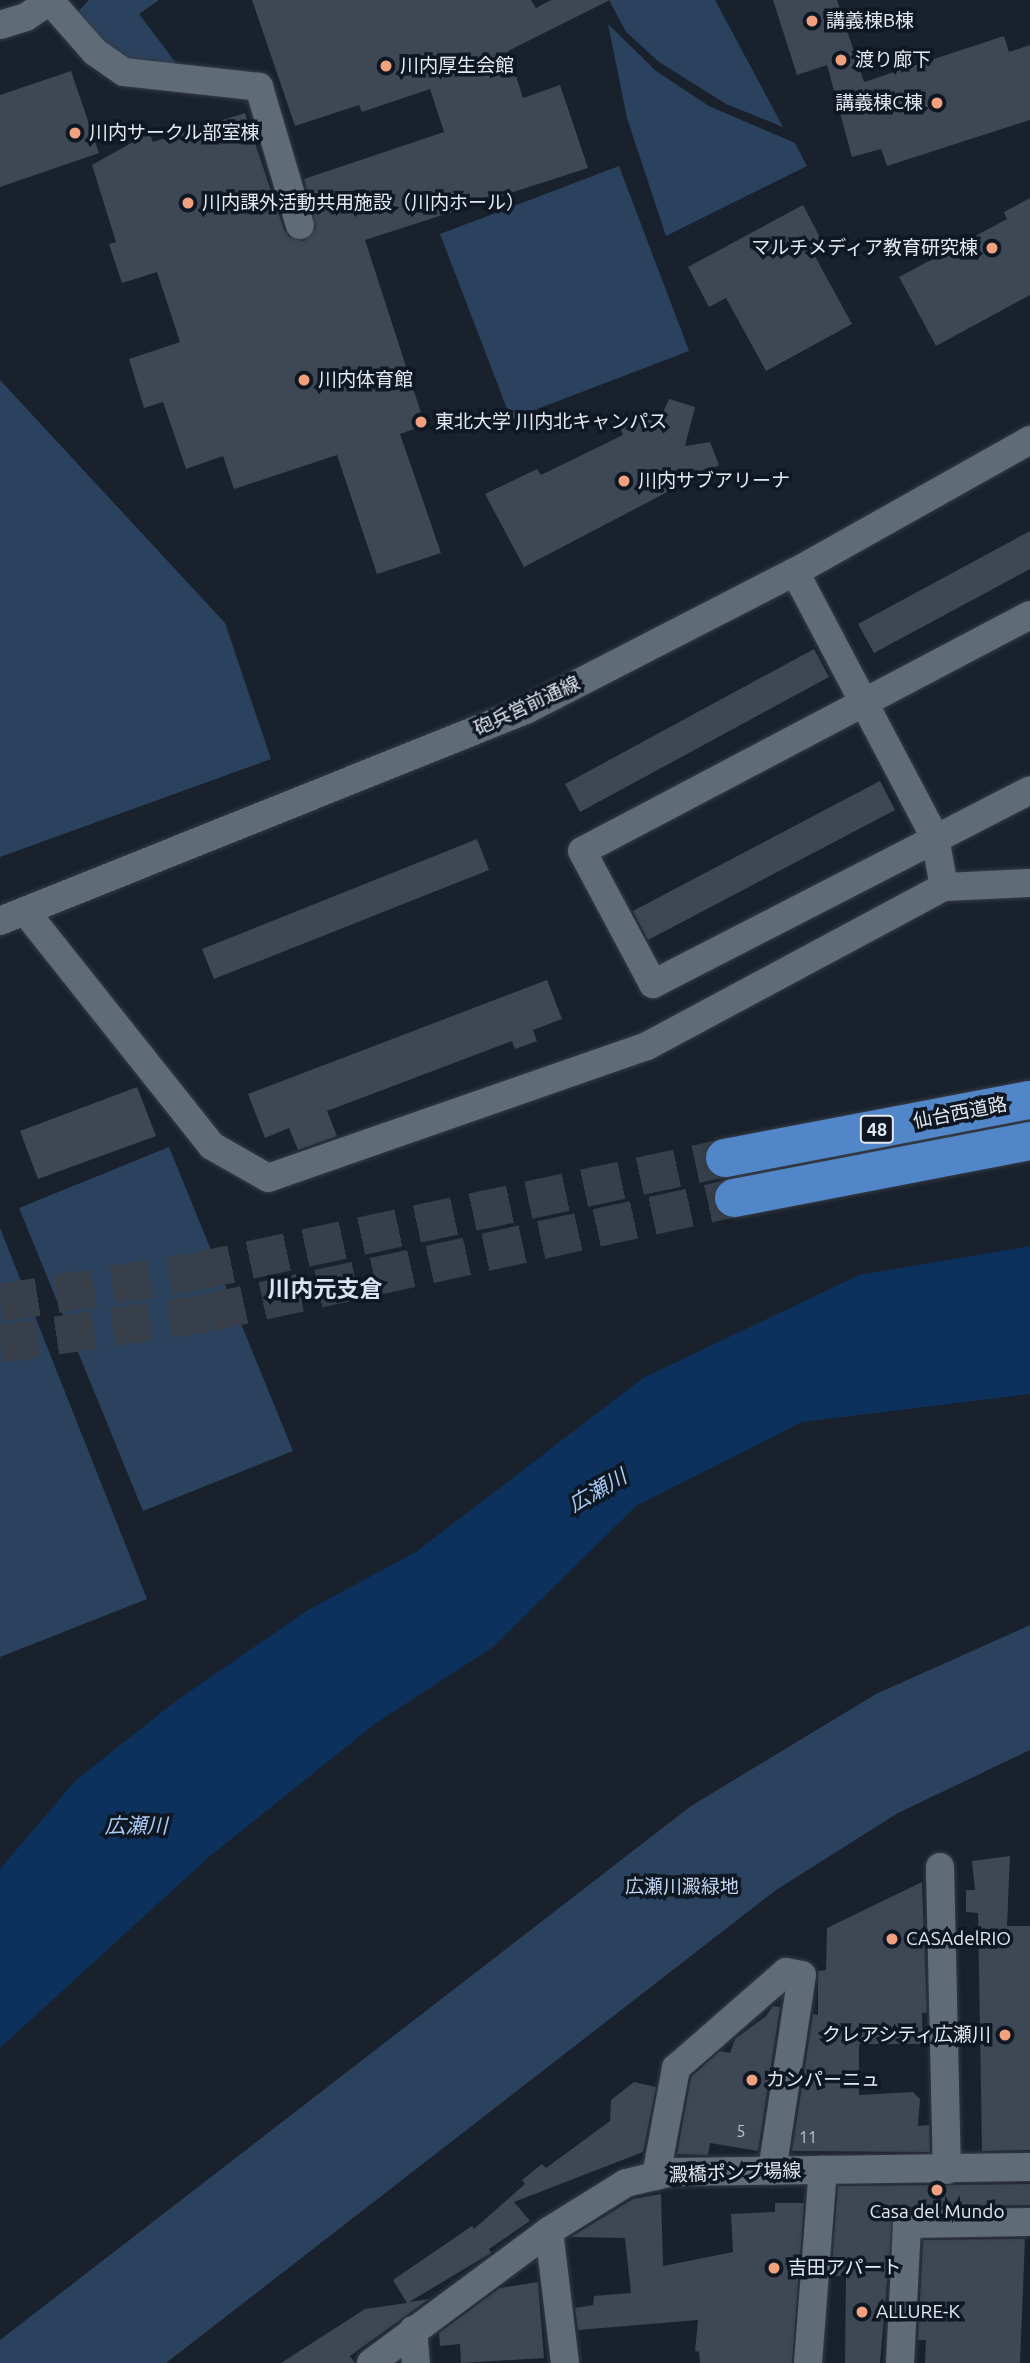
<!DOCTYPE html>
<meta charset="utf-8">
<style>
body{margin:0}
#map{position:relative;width:1030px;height:2363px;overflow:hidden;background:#18212c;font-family:Ubuntu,"Noto Sans JP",sans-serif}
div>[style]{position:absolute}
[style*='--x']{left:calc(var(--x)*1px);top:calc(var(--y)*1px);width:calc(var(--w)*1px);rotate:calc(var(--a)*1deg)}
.green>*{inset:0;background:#2b425f}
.water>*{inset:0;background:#0c315c}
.building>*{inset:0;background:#3e4855}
.highway-tunnel>*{height:38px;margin-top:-19px;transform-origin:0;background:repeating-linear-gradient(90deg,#363f4a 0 38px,transparent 0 57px)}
.roads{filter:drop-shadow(0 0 2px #353b45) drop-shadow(0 0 2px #353b45)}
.minor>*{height:28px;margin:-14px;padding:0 14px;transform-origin:14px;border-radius:14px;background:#606b78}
.highway>*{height:38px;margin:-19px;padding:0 19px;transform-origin:19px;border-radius:19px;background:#5186c8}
.dots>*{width:19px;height:19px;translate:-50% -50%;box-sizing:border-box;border:4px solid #0f1722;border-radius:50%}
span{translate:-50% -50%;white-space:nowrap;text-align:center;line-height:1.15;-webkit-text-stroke:7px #0f1722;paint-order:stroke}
.number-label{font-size:16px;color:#bac1ca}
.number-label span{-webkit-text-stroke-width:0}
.shield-label span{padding:2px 5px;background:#0f1722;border:2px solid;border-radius:5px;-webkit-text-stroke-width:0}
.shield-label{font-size:18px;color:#e3e9f1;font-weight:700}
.poi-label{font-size:19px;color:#e3e9f1}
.left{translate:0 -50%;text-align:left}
.right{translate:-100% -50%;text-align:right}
.street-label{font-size:19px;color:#e3e9f1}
.park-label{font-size:19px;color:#bfd5f2}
.water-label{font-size:21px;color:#a9cbf5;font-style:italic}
.quarter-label{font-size:23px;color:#d8e4f4;font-weight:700}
</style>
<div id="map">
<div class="green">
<div style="clip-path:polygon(89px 0,159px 0,139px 14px,182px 71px,125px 63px,73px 17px)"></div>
<div style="clip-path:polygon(609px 0,715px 0,783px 127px,726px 104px,659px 62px,626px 32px)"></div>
<div style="clip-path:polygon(608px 24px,656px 71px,709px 106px,795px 143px,807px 166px,666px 236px,627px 118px)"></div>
<div style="clip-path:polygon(619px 166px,689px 351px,511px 419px,440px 234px)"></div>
<div style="clip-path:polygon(0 380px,225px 623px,271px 759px,0 857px)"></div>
<div style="clip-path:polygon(169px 1147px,293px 1451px,143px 1511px,19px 1208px)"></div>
<div style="clip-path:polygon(0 1228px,147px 1599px,0 1657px)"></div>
<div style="clip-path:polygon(1030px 1625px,1030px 1750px,898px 1813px,776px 1890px,166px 2363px,0 2363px,0 2340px,691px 1806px,876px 1694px)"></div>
</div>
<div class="water">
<div style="clip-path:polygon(1030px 1246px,1030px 1394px,802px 1422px,636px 1506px,493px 1647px,376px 1723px,210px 1856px,0 2048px,0 1869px,76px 1780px,176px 1701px,308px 1610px,416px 1552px,643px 1378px,859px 1275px)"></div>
</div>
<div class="building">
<div style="clip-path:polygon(252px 0,531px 0,536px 8px,551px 0,610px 0,508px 51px,523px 98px,560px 85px,588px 168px,365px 240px,425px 425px,400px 434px,441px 553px,377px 574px,337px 455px,234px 489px,223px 456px,186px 469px,163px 402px,144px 408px,129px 359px,180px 342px,157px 272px,122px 283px,109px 244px,116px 242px,92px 165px,149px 133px,153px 142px,245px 113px,284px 230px,289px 237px,304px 241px,316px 228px,304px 179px,444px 132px,430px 89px,362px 112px,359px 105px,295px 126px)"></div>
<div style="clip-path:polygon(773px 0,837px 0,864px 82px,1004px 36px,1009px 52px,1030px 45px,1030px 120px,887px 166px,881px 149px,852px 157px,827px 65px,797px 75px)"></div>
<div style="clip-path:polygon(71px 71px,99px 153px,0 187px,0 95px)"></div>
<div style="clip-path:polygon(1030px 198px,1030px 295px,936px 346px,899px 277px,1007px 219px,1004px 212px)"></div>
<div style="clip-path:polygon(803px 205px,824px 245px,812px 251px,852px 324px,766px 371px,726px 298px,709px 307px,688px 267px)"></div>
<div style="clip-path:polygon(669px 399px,695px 407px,685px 446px,710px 442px,719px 465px,524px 567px,485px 494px,537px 469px,541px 475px,623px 435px,619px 424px,644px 410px,656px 428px)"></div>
<div style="clip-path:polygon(1030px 531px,1030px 569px,874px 653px,858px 624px)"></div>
<div style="clip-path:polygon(814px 649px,829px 677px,580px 812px,565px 784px)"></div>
<div style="clip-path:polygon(880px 781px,895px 810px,648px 940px,633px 911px)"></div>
<div style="clip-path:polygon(477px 839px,489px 870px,214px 979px,202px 949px)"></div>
<div style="clip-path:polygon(547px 980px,562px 1019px,533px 1030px,537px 1041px,515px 1049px,512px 1041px,327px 1111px,337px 1136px,298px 1150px,289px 1128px,265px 1138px,248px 1094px)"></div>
<div style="clip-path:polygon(137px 1087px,156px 1136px,38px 1179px,20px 1131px)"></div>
<div style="clip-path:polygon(1010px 1856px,1007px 1926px,1030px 1926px,1030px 2150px,982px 2151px,978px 1913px,966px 1912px,966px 1890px,975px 1890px,972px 1861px)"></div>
<div style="clip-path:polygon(922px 1882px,927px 2013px,922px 2013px,923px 2044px,859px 2044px,859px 2095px,913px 2092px,920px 2099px,918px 2126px,929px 2125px,930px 2152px,792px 2151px,813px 2014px,818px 2015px,818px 1971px,826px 1970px,827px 1928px)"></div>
<div style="clip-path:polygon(773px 2006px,780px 2007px,758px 2151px,710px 2143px,708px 2155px,677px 2154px,691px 2077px,720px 2051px,730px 2053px,735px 2039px,766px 2016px)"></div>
<div style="clip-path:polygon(634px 2082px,656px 2087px,643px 2152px,514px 2202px,530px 2221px,489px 2249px,491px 2253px,409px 2302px,429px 2299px,350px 2356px,355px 2363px,281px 2363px,365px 2309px,407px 2303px,393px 2280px,472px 2226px,474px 2229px,525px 2184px,522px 2180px,542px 2164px,546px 2168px,610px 2121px,611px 2100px)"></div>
<div style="clip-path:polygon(1030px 2184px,1030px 2205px,907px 2207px,893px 2215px,880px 2363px,845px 2363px,846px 2276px,831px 2276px,838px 2186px)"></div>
<div style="clip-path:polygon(661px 2194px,663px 2266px,733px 2252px,731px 2214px,775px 2212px,775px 2203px,804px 2203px,792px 2363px,700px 2363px,699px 2352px,695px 2351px,698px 2320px,578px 2330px,575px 2308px,593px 2305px,594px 2296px,631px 2293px,625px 2238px,571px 2237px,633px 2199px)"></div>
<div style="clip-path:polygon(1025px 2239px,1020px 2363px,925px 2363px,926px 2340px,918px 2340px,923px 2240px)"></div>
<div style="clip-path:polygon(538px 2282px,544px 2358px,461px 2363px,460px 2344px,440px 2346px,439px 2333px,500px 2288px)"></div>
</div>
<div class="highway-tunnel">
<div style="--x:0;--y:1303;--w:196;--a:-9.1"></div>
<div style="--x:194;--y:1272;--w:543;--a:-12.12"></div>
<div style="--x:0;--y:1344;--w:209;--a:-8.5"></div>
<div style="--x:207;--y:1313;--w:539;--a:-12.31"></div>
</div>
<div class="roads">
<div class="minor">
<div style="--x:50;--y:1;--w:68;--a:48.6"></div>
<div style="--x:95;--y:52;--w:35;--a:35"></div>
<div style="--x:124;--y:72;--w:136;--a:6.3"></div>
<div style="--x:259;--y:87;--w:144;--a:73.5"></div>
<div style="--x:0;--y:25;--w:27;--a:-17"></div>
<div style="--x:26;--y:17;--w:30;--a:-34"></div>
<div style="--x:795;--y:572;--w:300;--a:62.2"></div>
<div style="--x:935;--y:837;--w:51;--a:79.8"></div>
<div style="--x:1030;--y:615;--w:506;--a:152.22"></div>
<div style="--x:582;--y:851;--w:151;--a:61.9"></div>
<div style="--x:653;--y:984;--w:424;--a:-27.2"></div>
<div style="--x:25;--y:911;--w:300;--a:51.5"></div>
<div style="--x:212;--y:1146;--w:64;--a:29.7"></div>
<div style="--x:268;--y:1178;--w:401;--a:-19.2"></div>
<div style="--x:647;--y:1046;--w:337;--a:-28.2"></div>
<div style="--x:944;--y:887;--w:86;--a:-2.7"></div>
<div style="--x:0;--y:921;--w:567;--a:-21.86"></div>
<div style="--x:526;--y:710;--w:302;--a:-27.2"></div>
<div style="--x:795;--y:572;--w:270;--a:-29.3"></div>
<div style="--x:940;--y:1867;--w:303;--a:88.7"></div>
<div style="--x:656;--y:2176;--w:110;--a:-79.5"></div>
<div style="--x:676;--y:2068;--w:146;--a:-41.1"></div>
<div style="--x:786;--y:1972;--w:16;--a:11"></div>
<div style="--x:802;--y:1975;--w:198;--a:98.7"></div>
<div style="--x:549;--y:2231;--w:133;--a:83.1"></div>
<div style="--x:413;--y:2330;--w:33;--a:85"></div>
<div style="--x:371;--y:2363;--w:222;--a:-36.6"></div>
<div style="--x:549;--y:2231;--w:91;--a:-31.9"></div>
<div style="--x:626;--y:2183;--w:47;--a:-13.4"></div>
<div style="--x:672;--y:2172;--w:358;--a:-0.8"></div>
<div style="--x:808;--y:2363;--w:194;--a:-85.6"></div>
<div style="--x:900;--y:2363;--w:139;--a:-87.1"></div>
<div style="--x:907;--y:2224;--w:123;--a:-0.9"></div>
</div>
<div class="highway">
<div style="--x:725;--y:1158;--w:310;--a:-10.8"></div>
<div style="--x:734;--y:1198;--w:301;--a:-10.9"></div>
</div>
</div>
<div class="dots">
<div style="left:812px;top:21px;background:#f1a17d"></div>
<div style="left:841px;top:60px;background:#f1a17d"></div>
<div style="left:386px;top:66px;background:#f1a17d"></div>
<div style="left:937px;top:103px;background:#f1a17d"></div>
<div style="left:75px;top:133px;background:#f1a17d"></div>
<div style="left:188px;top:203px;background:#f1a17d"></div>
<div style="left:992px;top:248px;background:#f1a17d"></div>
<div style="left:304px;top:380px;background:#f1a17d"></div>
<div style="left:421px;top:422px;background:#f1a17d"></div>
<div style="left:624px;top:481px;background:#f1a17d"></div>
<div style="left:892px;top:1939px;background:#f1a17d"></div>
<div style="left:1005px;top:2035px;background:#f1a17d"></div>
<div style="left:752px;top:2080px;background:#f1a17d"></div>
<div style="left:937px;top:2190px;background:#f1a17d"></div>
<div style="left:774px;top:2268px;background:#f1a17d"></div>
<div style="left:862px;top:2312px;background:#f1a17d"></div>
</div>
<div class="number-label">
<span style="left:741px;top:2131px">5</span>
<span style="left:808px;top:2137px">11</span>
</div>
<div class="shield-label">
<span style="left:877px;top:1129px">48</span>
</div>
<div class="poi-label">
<span class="left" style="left:826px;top:21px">講義棟B棟</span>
<span class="left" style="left:855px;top:60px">渡り廊下</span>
<span class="left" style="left:400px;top:66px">川内厚生会館</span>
<span class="right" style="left:923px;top:103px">講義棟C棟</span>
<span class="left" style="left:89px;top:133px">川内サークル部室棟</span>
<span class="left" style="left:202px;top:203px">川内課外活動共用施設（川内ホール）</span>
<span class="right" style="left:978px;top:248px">マルチメディア教育研究棟</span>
<span class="left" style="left:318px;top:380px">川内体育館</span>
<span class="left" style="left:435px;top:422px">東北大学 川内北キャンパス</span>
<span class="left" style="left:638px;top:481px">川内サブアリーナ</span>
<span class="left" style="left:906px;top:1939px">CASAdelRIO</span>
<span class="right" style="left:991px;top:2035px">クレアシティ広瀬川</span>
<span class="left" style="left:766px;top:2080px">カンパーニュ</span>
<span style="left:937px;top:2212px">Casa del Mundo</span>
<span class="left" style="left:788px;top:2268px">吉田アパート</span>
<span class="left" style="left:876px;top:2312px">ALLURE-K</span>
</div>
<div class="street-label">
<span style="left:527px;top:706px;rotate:-25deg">砲兵営前通線</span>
<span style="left:960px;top:1113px;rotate:-11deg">仙台西道路</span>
<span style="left:735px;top:2173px;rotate:-2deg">澱橋ポンプ場線</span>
</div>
<div class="park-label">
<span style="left:682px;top:1887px">広瀬川澱緑地</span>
</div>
<div class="water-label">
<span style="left:597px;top:1490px;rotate:-30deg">広瀬川</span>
<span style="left:136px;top:1825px">広瀬川</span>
</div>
<div class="quarter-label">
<span style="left:325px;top:1289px">川内元支倉</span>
</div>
</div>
